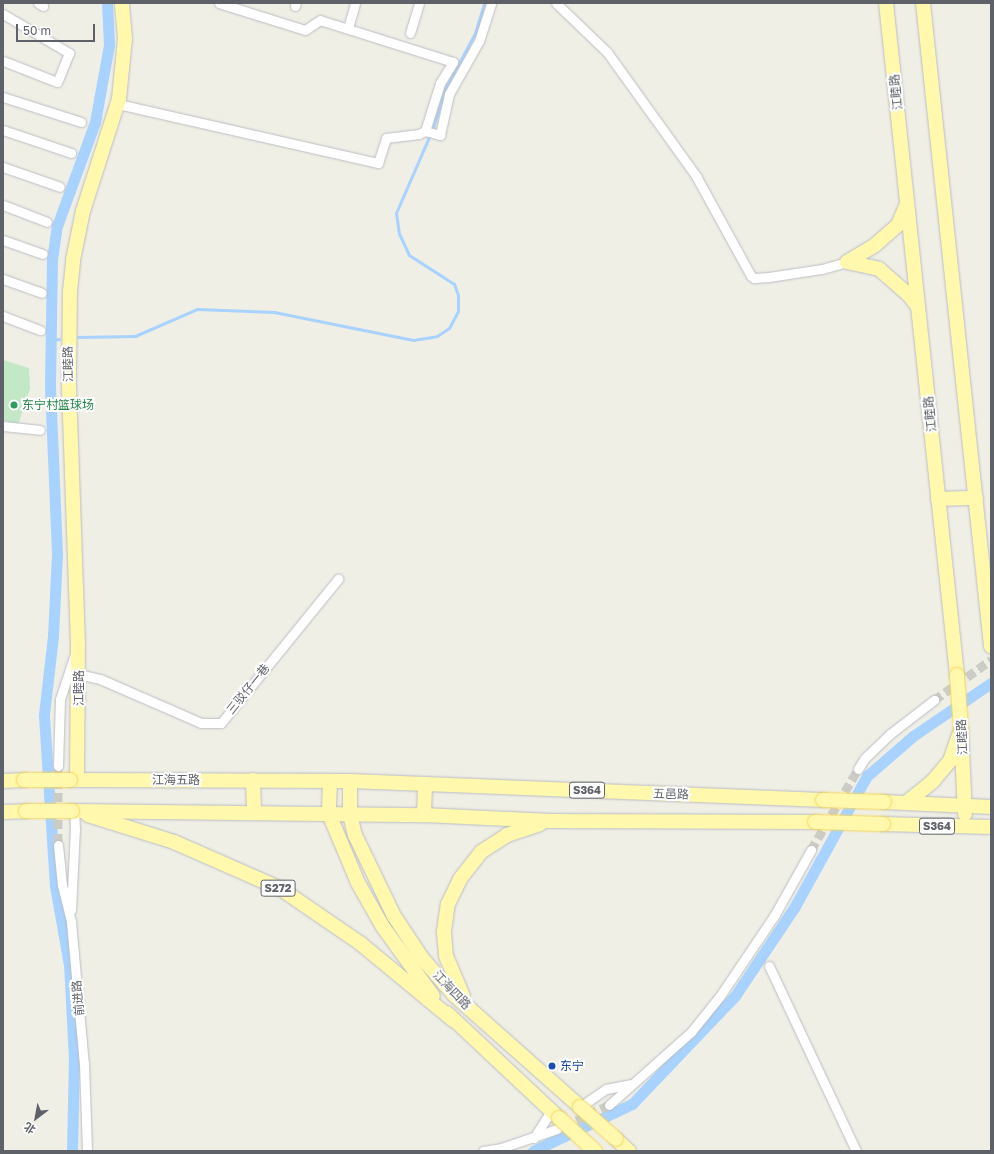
<!DOCTYPE html>
<meta charset="utf-8">
<style>
body{margin:0}
#map{position:relative;width:994px;height:1154px;overflow:hidden;background:#f0efe6;font-family:"Golos Text","Noto Sans SC",sans-serif}
div>[style]{position:absolute}
[style*='--x']{left:calc(var(--x)*1px);top:calc(var(--y)*1px);width:calc(var(--w)*1px);rotate:calc(var(--a)*1deg)}
.green>*{inset:0;background:#c3e8c6}
.stream>*{height:3px;margin:-1.5px;padding:0 1.5px;transform-origin:1.5px;border-radius:1.5px;background:#a8d2ff}
.canal>*{height:11px;margin:-5.5px;padding:0 5.5px;transform-origin:5.5px;border-radius:5.5px;background:#a8d2ff}
.street-tunnel>*{height:9px;margin-top:-4.5px;transform-origin:0;background:repeating-linear-gradient(90deg,#ccccc6 0 9px,transparent 0 13.5px)}
.roads{filter:drop-shadow(0 0 1px #bbbdc2) drop-shadow(0 0 1px #bbbdc2)}
.street>*{height:9px;margin:-4.5px;padding:0 4.5px;transform-origin:4.5px;border-radius:4.5px;background:#fff}
.primary>*{height:14px;margin:-7px;padding:0 7px;transform-origin:7px;border-radius:7px;background:#fff8ad}
.bridges{filter:drop-shadow(0 0 1px #f5d65b) drop-shadow(0 0 1px #f5d65b)}
.primary-bridge>*{height:14px;margin:-7px;padding:0 7px;transform-origin:7px;border-radius:7px;background:#fff8ad}
.dots>*{width:11px;height:11px;translate:-50% -50%;box-sizing:border-box;border:2px solid #fff;border-radius:50%}
span{translate:-50% -50%;white-space:nowrap;text-align:center;line-height:1.15;-webkit-text-stroke:4px #fff;paint-order:stroke}
.shield-label span{padding:1px 3px;background:#fff;border:1px solid;border-radius:3px;-webkit-text-stroke-width:0}
.shield-label{font-size:11px;color:#5e6167;font-weight:700}
.street-label{font-size:12px;color:#5e6167}
.leisure-label{font-size:12px;color:#27864d}
.left{translate:0 -50%;text-align:left}
.transit-label{font-size:12px;color:#164399}
.frame{position:absolute;inset:0;border:4px solid #5e6167;pointer-events:none}
.north{position:absolute;left:16px;top:1098px;width:40px;height:40px;-webkit-text-stroke:3px #fff;paint-order:stroke;rotate:212deg;font-size:11px;font-weight:700;line-height:16px;text-align:center;color:#5e6167}
.north::after{content:'';display:block;margin:auto;width:14px;height:18px;background:#5e6167;clip-path:polygon(50% 0,100% 100%,50% 72%,0 100%)}
.scale{position:absolute;left:16px;top:24px;width:79px;height:18px;box-sizing:border-box;border:2px solid #5e6167;border-top:0;padding-left:5px;font-size:12px;line-height:14px;white-space:nowrap;color:#5e6167;-webkit-text-stroke:3px #fff;paint-order:stroke}
</style>
<div id="map">
<div class="green">
<div style="clip-path:polygon(3px 360px,29px 368px,30px 389px,18px 425px,3px 420px)"></div>
</div>
<div class="stream">
<div style="--x:78;--y:337;--w:57;--a:-1"></div>
<div style="--x:135;--y:336;--w:68;--a:-23.5"></div>
<div style="--x:197;--y:309;--w:77;--a:2.2"></div>
<div style="--x:274;--y:312;--w:142;--a:11.4"></div>
<div style="--x:413;--y:340;--w:24;--a:-9"></div>
<div style="--x:437;--y:336;--w:14;--a:-34"></div>
<div style="--x:449;--y:328;--w:19;--a:-62"></div>
<div style="--x:458;--y:311;--w:16;--a:-90"></div>
<div style="--x:458;--y:295;--w:12;--a:-110"></div>
<div style="--x:454;--y:284;--w:54;--a:-147.2"></div>
<div style="--x:409;--y:255;--w:23;--a:-115"></div>
<div style="--x:399;--y:234;--w:21;--a:-98"></div>
<div style="--x:396;--y:213;--w:93;--a:-66.5"></div>
<div style="--x:433;--y:128;--w:41;--a:-72.9"></div>
<div style="--x:445;--y:89;--w:64;--a:-61.8"></div>
<div style="--x:475;--y:33;--w:31;--a:-73"></div>
<div style="--x:52;--y:340;--w:7;--a:-8"></div>
</div>
<div class="canal">
<div style="--x:72;--y:1151;--w:92;--a:-88.8"></div>
<div style="--x:74;--y:1059;--w:94;--a:-93"></div>
<div style="--x:69;--y:965;--w:80;--a:-100"></div>
<div style="--x:55;--y:886;--w:172;--a:-93.7"></div>
<div style="--x:44;--y:714;--w:79;--a:-83.4"></div>
<div style="--x:53;--y:636;--w:83;--a:-87.2"></div>
<div style="--x:57;--y:553;--w:167;--a:-92.4"></div>
<div style="--x:50;--y:386;--w:126;--a:-89.1"></div>
<div style="--x:52;--y:260;--w:34;--a:-82"></div>
<div style="--x:57;--y:226;--w:111;--a:-69.9"></div>
<div style="--x:95;--y:122;--w:78;--a:-79.7"></div>
<div style="--x:109;--y:45;--w:42;--a:-92.7"></div>
<div style="--x:533;--y:1151;--w:110;--a:-25.4"></div>
<div style="--x:632;--y:1104;--w:149;--a:-46.4"></div>
<div style="--x:735;--y:996;--w:106;--a:-56.2"></div>
<div style="--x:794;--y:908;--w:151;--a:-61.1"></div>
<div style="--x:867;--y:776;--w:61;--a:-41"></div>
<div style="--x:913;--y:736;--w:94;--a:-34.2"></div>
</div>
<div class="street-tunnel">
<div style="--x:934;--y:700;--w:70;--a:-35.1"></div>
<div style="--x:58;--y:766;--w:79;--a:90"></div>
<div style="--x:811;--y:850;--w:94;--a:-59.9"></div>
<div style="--x:564;--y:1126;--w:50;--a:-25"></div>
</div>
<div class="roads">
<div class="street">
<div style="--x:38;--y:3;--w:6;--a:31"></div>
<div style="--x:556;--y:3;--w:71;--a:43.9"></div>
<div style="--x:607;--y:52;--w:153;--a:54.3"></div>
<div style="--x:696;--y:176;--w:114;--a:61.2"></div>
<div style="--x:751;--y:276;--w:4;--a:34"></div>
<div style="--x:754;--y:278;--w:15;--a:-4"></div>
<div style="--x:769;--y:277;--w:54;--a:-8.6"></div>
<div style="--x:822;--y:269;--w:26;--a:-16"></div>
<div style="--x:295;--y:6;--w:3;--a:-72"></div>
<div style="--x:3;--y:14;--w:77;--a:30.6"></div>
<div style="--x:69;--y:53;--w:31;--a:112"></div>
<div style="--x:57;--y:82;--w:58;--a:-158.7"></div>
<div style="--x:348;--y:28;--w:26;--a:-74"></div>
<div style="--x:410;--y:33;--w:31;--a:-73"></div>
<div style="--x:3;--y:97;--w:82;--a:17.8"></div>
<div style="--x:118;--y:104;--w:267;--a:12.8"></div>
<div style="--x:378;--y:163;--w:26;--a:-72"></div>
<div style="--x:386;--y:138;--w:33;--a:-7"></div>
<div style="--x:419;--y:134;--w:7;--a:-27"></div>
<div style="--x:425;--y:131;--w:50;--a:-72.6"></div>
<div style="--x:440;--y:83;--w:25;--a:-58"></div>
<div style="--x:453;--y:62;--w:139;--a:-162.5"></div>
<div style="--x:320;--y:20;--w:18;--a:146"></div>
<div style="--x:305;--y:30;--w:90;--a:-162.6"></div>
<div style="--x:3;--y:130;--w:72;--a:18.7"></div>
<div style="--x:425;--y:131;--w:16;--a:15"></div>
<div style="--x:440;--y:135;--w:42;--a:-77.6"></div>
<div style="--x:449;--y:94;--w:61;--a:-60.5"></div>
<div style="--x:479;--y:41;--w:40;--a:-72"></div>
<div style="--x:3;--y:167;--w:60;--a:19.3"></div>
<div style="--x:3;--y:205;--w:47;--a:21.1"></div>
<div style="--x:3;--y:240;--w:42;--a:19.3"></div>
<div style="--x:3;--y:279;--w:41;--a:19.7"></div>
<div style="--x:3;--y:316;--w:40;--a:21"></div>
<div style="--x:3;--y:426;--w:37;--a:6"></div>
<div style="--x:78;--y:674;--w:23;--a:13"></div>
<div style="--x:100;--y:679;--w:110;--a:23.5"></div>
<div style="--x:201;--y:723;--w:20;--a:0"></div>
<div style="--x:221;--y:723;--w:186;--a:-50.9"></div>
<div style="--x:58;--y:766;--w:67;--a:-88.3"></div>
<div style="--x:60;--y:699;--w:47;--a:-71.6"></div>
<div style="--x:858;--y:769;--w:13;--a:-58"></div>
<div style="--x:865;--y:758;--w:35;--a:-44"></div>
<div style="--x:890;--y:734;--w:56;--a:-37.7"></div>
<div style="--x:58;--y:845;--w:40;--a:84.3"></div>
<div style="--x:62;--y:885;--w:38;--a:76"></div>
<div style="--x:71;--y:922;--w:143;--a:84.8"></div>
<div style="--x:84;--y:1064;--w:87;--a:88"></div>
<div style="--x:71;--y:910;--w:81;--a:-87.2"></div>
<div style="--x:75;--y:829;--w:19;--a:-93"></div>
<div style="--x:769;--y:966;--w:204;--a:64.8"></div>
<div style="--x:609;--y:1105;--w:110;--a:-41.7"></div>
<div style="--x:691;--y:1032;--w:46;--a:-51.1"></div>
<div style="--x:720;--y:996;--w:97;--a:-56"></div>
<div style="--x:774;--y:916;--w:76;--a:-60.7"></div>
<div style="--x:580;--y:1107;--w:32;--a:-35"></div>
<div style="--x:606;--y:1089;--w:26;--a:-11"></div>
<div style="--x:534;--y:1138;--w:32;--a:-58"></div>
<div style="--x:483;--y:1151;--w:18;--a:-9"></div>
<div style="--x:501;--y:1148;--w:59;--a:-18.7"></div>
</div>
<div class="primary">
<div style="--x:886;--y:3;--w:676;--a:83.97"></div>
<div style="--x:923;--y:3;--w:647;--a:83.96"></div>
<div style="--x:847;--y:262;--w:33;--a:12"></div>
<div style="--x:879;--y:269;--w:38;--a:41"></div>
<div style="--x:908;--y:294;--w:16;--a:52"></div>
<div style="--x:847;--y:262;--w:33;--a:-31"></div>
<div style="--x:875;--y:245;--w:30;--a:-41"></div>
<div style="--x:898;--y:225;--w:23;--a:-67"></div>
<div style="--x:938;--y:499;--w:38;--a:-2"></div>
<div style="--x:961;--y:729;--w:85;--a:87.3"></div>
<div style="--x:70;--y:780;--w:280;--a:0.2"></div>
<div style="--x:350;--y:781;--w:473;--a:2.3"></div>
<div style="--x:77;--y:780;--w:135;--a:-89.6"></div>
<div style="--x:78;--y:645;--w:264;--a:-92"></div>
<div style="--x:69;--y:381;--w:90;--a:-89.4"></div>
<div style="--x:70;--y:291;--w:31;--a:-84"></div>
<div style="--x:73;--y:260;--w:50;--a:-78.5"></div>
<div style="--x:83;--y:211;--w:118;--a:-72.2"></div>
<div style="--x:119;--y:99;--w:60;--a:-84.3"></div>
<div style="--x:125;--y:39;--w:36;--a:-95"></div>
<div style="--x:253;--y:780;--w:33;--a:88"></div>
<div style="--x:3;--y:781;--w:21;--a:-3"></div>
<div style="--x:330;--y:781;--w:33;--a:92"></div>
<div style="--x:329;--y:814;--w:75;--a:67.2"></div>
<div style="--x:358;--y:883;--w:51;--a:60.4"></div>
<div style="--x:383;--y:927;--w:85;--a:54.1"></div>
<div style="--x:350;--y:781;--w:33;--a:90"></div>
<div style="--x:350;--y:814;--w:22;--a:77"></div>
<div style="--x:355;--y:835;--w:90;--a:64.3"></div>
<div style="--x:394;--y:916;--w:50;--a:56.3"></div>
<div style="--x:422;--y:958;--w:49;--a:49.1"></div>
<div style="--x:454;--y:995;--w:169;--a:41.6"></div>
<div style="--x:884;--y:802;--w:107;--a:2.7"></div>
<div style="--x:906;--y:803;--w:35;--a:-39"></div>
<div style="--x:933;--y:781;--w:26;--a:-50"></div>
<div style="--x:950;--y:761;--w:28;--a:-71"></div>
<div style="--x:72;--y:811;--w:352;--a:0.7"></div>
<div style="--x:424;--y:815;--w:126;--a:2.7"></div>
<div style="--x:550;--y:821;--w:265;--a:0.2"></div>
<div style="--x:3;--y:812;--w:23;--a:-2"></div>
<div style="--x:88;--y:815;--w:90;--a:17.4"></div>
<div style="--x:174;--y:842;--w:117;--a:23.7"></div>
<div style="--x:281;--y:889;--w:96;--a:34.4"></div>
<div style="--x:360;--y:943;--w:121;--a:39.6"></div>
<div style="--x:424;--y:815;--w:31;--a:-88"></div>
<div style="--x:883;--y:824;--w:108;--a:1.6"></div>
<div style="--x:463;--y:996;--w:43;--a:-113"></div>
<div style="--x:446;--y:956;--w:25;--a:-95"></div>
<div style="--x:444;--y:931;--w:27;--a:-82"></div>
<div style="--x:448;--y:904;--w:28;--a:-64"></div>
<div style="--x:460;--y:879;--w:34;--a:-52"></div>
<div style="--x:481;--y:852;--w:31;--a:-33"></div>
<div style="--x:507;--y:835;--w:35;--a:-18"></div>
<div style="--x:447;--y:1013;--w:154;--a:43.2"></div>
<div style="--x:616;--y:1139;--w:18;--a:43"></div>
</div>
</div>
<div class="bridges">
<div class="primary-bridge">
<div style="--x:957;--y:675;--w:54;--a:85.8"></div>
<div style="--x:24;--y:780;--w:46;--a:0"></div>
<div style="--x:823;--y:800;--w:61;--a:1.9"></div>
<div style="--x:26;--y:811;--w:46;--a:0"></div>
<div style="--x:815;--y:822;--w:68;--a:1.7"></div>
<div style="--x:580;--y:1107;--w:48;--a:41.6"></div>
<div style="--x:559;--y:1118;--w:49;--a:42.5"></div>
</div>
</div>
<div class="dots">
<div style="left:14px;top:405px;background:#2e9e5b"></div>
<div style="left:552px;top:1066px;background:#1a4fb4"></div>
</div>
<div class="shield-label">
<span style="left:587px;top:790px">S364</span>
<span style="left:937px;top:826px">S364</span>
<span style="left:278px;top:888px">S272</span>
</div>
<div class="street-label">
<span style="left:896px;top:92px;rotate:-96deg">江睦路</span>
<span style="left:68px;top:364px;rotate:-91deg">江睦路</span>
<span style="left:930px;top:414px;rotate:-96deg">江睦路</span>
<span style="left:79px;top:688px;rotate:-90deg">江睦路</span>
<span style="left:248px;top:689px;rotate:-51deg">三驳仔一巷</span>
<span style="left:962px;top:737px;rotate:-93deg">江睦路</span>
<span style="left:176px;top:780px">江海五路</span>
<span style="left:671px;top:794px;rotate:2deg">五邑路</span>
<span style="left:452px;top:990px;rotate:46deg">江海四路</span>
<span style="left:78px;top:998px;rotate:-95deg">前进路</span>
</div>
<div class="leisure-label">
<span class="left" style="left:22px;top:405px">东宁村篮球场</span>
</div>
<div class="transit-label">
<span class="left" style="left:560px;top:1066px">东宁</span>
</div>
<div class="frame"></div>
<div class="north">北</div>
<div class="scale">50 m</div>
</div>
